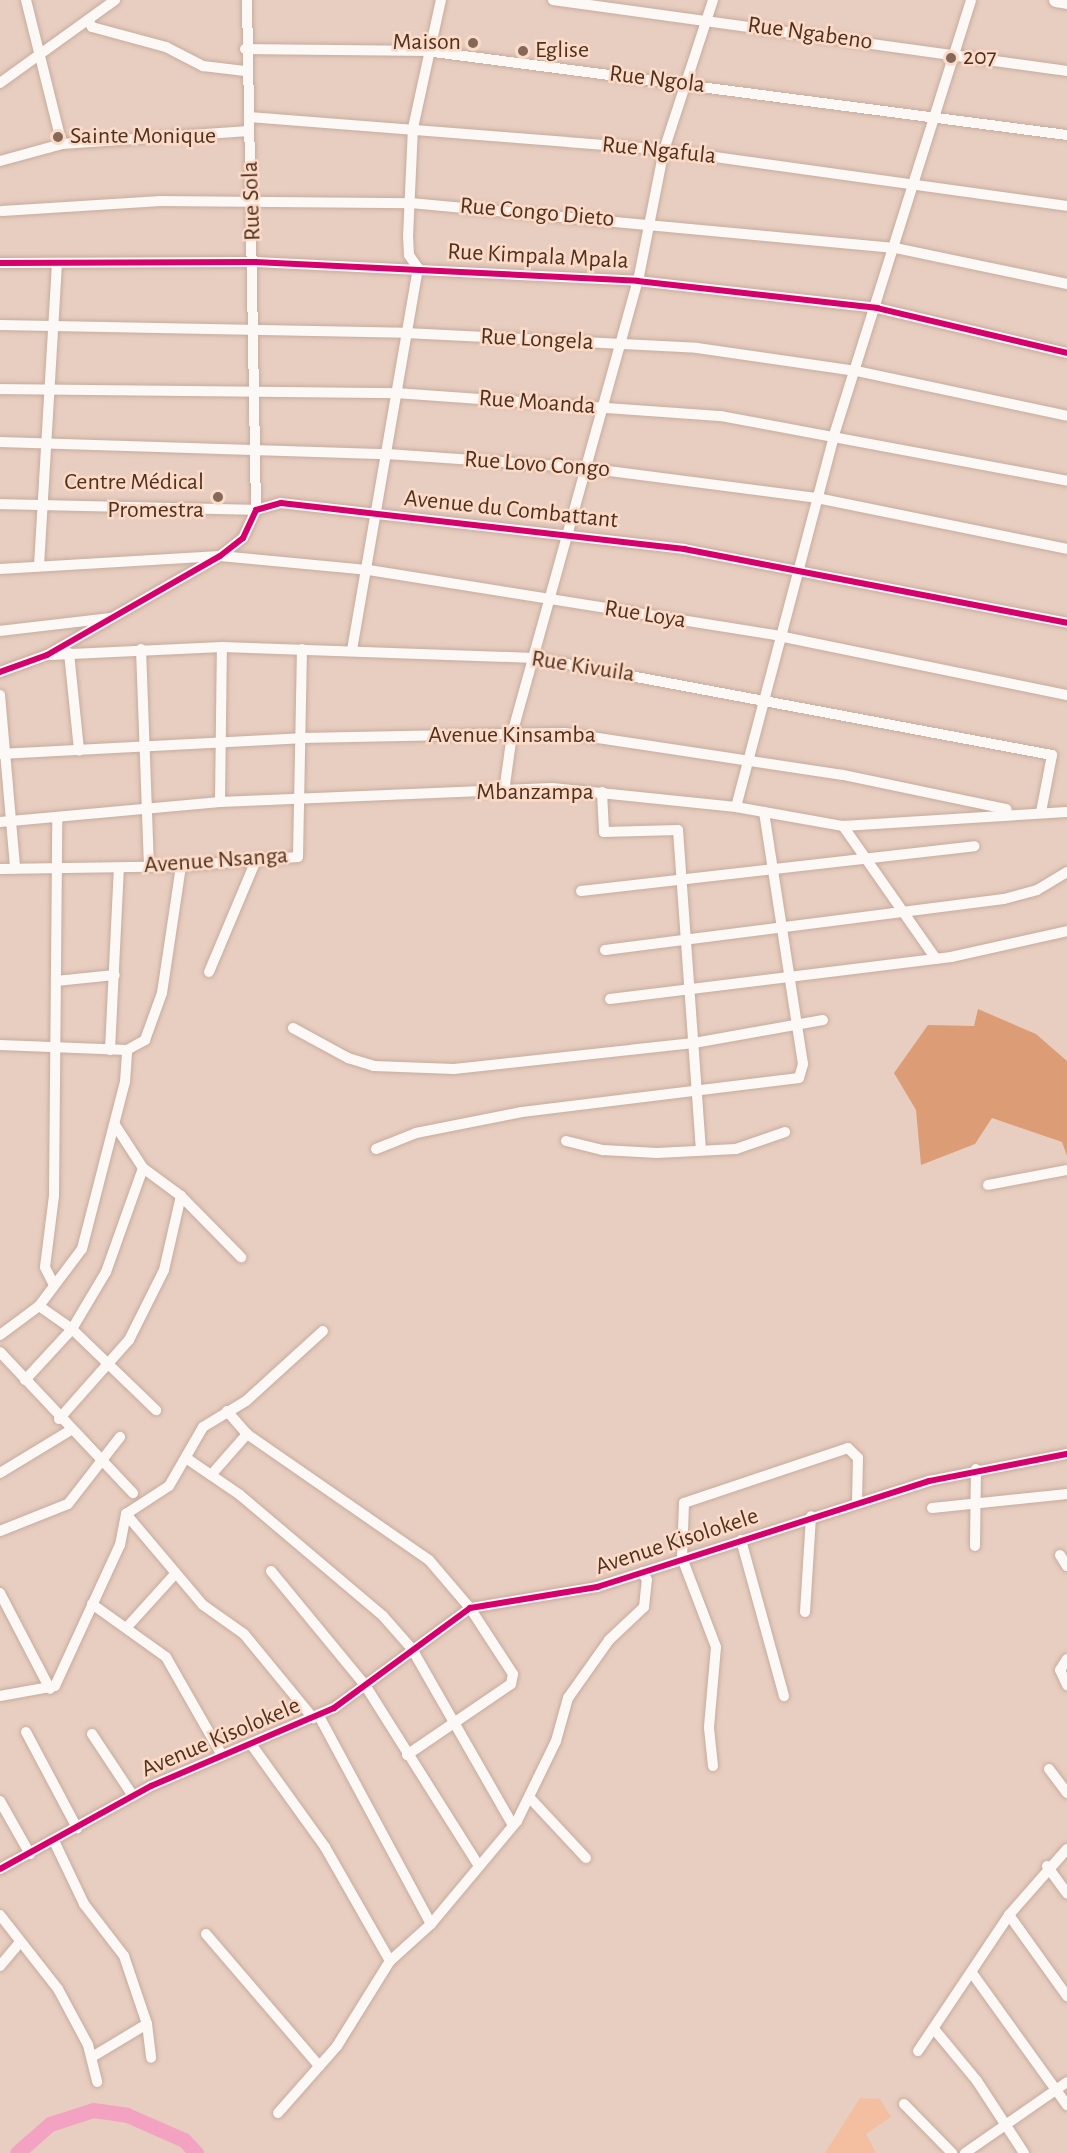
<!DOCTYPE html>
<meta charset="utf-8">
<style>
body{margin:0}
#map{position:relative;width:1067px;height:2153px;overflow:hidden;background:#e8cec0;font-family:"Alegreya Sans",sans-serif}
div>[style]{position:absolute}
[style*='--x']{left:calc(var(--x)*1px);top:calc(var(--y)*1px);width:calc(var(--w)*1px);rotate:calc(var(--a)*1deg)}
.green>*{inset:0;background:#f4bfa0}
.forest>*{inset:0;background:#dc9d76}
.river>*{height:15px;margin:-7.5px;padding:0 7.5px;transform-origin:7.5px;border-radius:7.5px;background:#f3a3c1}
.roads{filter:drop-shadow(0 0 2px #c6ac9e) drop-shadow(0 0 2px #c6ac9e)}
.minor>*{height:10px;margin:-5px;padding:0 5px;transform-origin:5px;border-radius:5px;background:#fcf8f6}
.major>*{height:14px;margin:-7px;padding:0 7px;transform-origin:7px;border-radius:7px;background:#fcf8f6}
.cycleway>*{height:6px;margin:-3px;padding:0 3px;transform-origin:3px;border-radius:3px;background:#d6006c}
.dots>*{width:16px;height:16px;translate:-50% -50%;box-sizing:border-box;border:3px solid #fbdbc8;border-radius:50%}
span{translate:-50% -50%;white-space:nowrap;text-align:center;line-height:1.15;-webkit-text-stroke:5px #fbdbc8;paint-order:stroke}
.street-label{font-size:24px;color:#50311e}
.poi-label{font-size:24px;color:#50311e}
.right{translate:-100% -50%;text-align:right}
.left{translate:0 -50%;text-align:left}
</style>
<div id="map">
<div class="green">
<div style="clip-path:polygon(860px 2098px,880px 2099px,891px 2117px,866px 2134px,876px 2153px,825px 2153px)"></div>
</div>
<div class="forest">
<div style="clip-path:polygon(978px 1009px,1036px 1034px,1067px 1061px,1067px 1156px,1062px 1142px,992px 1118px,975px 1144px,921px 1165px,916px 1110px,894px 1073px,928px 1025px,974px 1026px)"></div>
</div>
<div class="river">
<div style="--x:17;--y:2153;--w:44;--a:-41.3"></div>
<div style="--x:50;--y:2124;--w:45;--a:-18"></div>
<div style="--x:93;--y:2110;--w:34;--a:8"></div>
<div style="--x:127;--y:2115;--w:62;--a:23.7"></div>
<div style="--x:184;--y:2140;--w:18;--a:47"></div>
</div>
<div class="roads">
<div class="minor">
<div style="--x:26;--y:0;--w:148;--a:76"></div>
<div style="--x:553;--y:0;--w:519;--a:7.86"></div>
<div style="--x:88;--y:20;--w:8;--a:60"></div>
<div style="--x:92;--y:27;--w:77;--a:15.1"></div>
<div style="--x:166;--y:47;--w:42;--a:27.2"></div>
<div style="--x:203;--y:66;--w:42;--a:6.8"></div>
<div style="--x:245;--y:49;--w:181;--a:0.6"></div>
<div style="--x:426;--y:51;--w:646;--a:7.47"></div>
<div style="--x:0;--y:83;--w:142;--a:-35.8"></div>
<div style="--x:249;--y:117;--w:416;--a:4.5"></div>
<div style="--x:664;--y:150;--w:407;--a:7.9"></div>
<div style="--x:0;--y:161;--w:64;--a:-15.3"></div>
<div style="--x:62;--y:144;--w:187;--a:-4"></div>
<div style="--x:2;--y:211;--w:159;--a:-3.6"></div>
<div style="--x:161;--y:201;--w:249;--a:0.5"></div>
<div style="--x:410;--y:203;--w:487;--a:5.3"></div>
<div style="--x:895;--y:248;--w:176;--a:11.8"></div>
<div style="--x:0;--y:263;--w:255;--a:-0.2"></div>
<div style="--x:255;--y:262;--w:383;--a:2.8"></div>
<div style="--x:638;--y:281;--w:241;--a:6.4"></div>
<div style="--x:877;--y:308;--w:195;--a:13.3"></div>
<div style="--x:0;--y:325;--w:405;--a:1.1"></div>
<div style="--x:405;--y:333;--w:292;--a:2.9"></div>
<div style="--x:697;--y:348;--w:161;--a:8.2"></div>
<div style="--x:856;--y:371;--w:216;--a:12"></div>
<div style="--x:0;--y:389;--w:397;--a:0.6"></div>
<div style="--x:397;--y:393;--w:325;--a:4.1"></div>
<div style="--x:721;--y:416;--w:352;--a:10.6"></div>
<div style="--x:0;--y:442;--w:387;--a:1.8"></div>
<div style="--x:387;--y:454;--w:199;--a:4"></div>
<div style="--x:586;--y:468;--w:233;--a:7.4"></div>
<div style="--x:817;--y:498;--w:255;--a:11.5"></div>
<div style="--x:0;--y:504;--w:256;--a:1.3"></div>
<div style="--x:256;--y:510;--w:510;--a:-91.01"></div>
<div style="--x:39;--y:566;--w:302;--a:-86.6"></div>
<div style="--x:0;--y:569;--w:220;--a:-3.4"></div>
<div style="--x:220;--y:556;--w:150;--a:5.4"></div>
<div style="--x:369;--y:570;--w:415;--a:9.1"></div>
<div style="--x:779;--y:636;--w:294;--a:11.6"></div>
<div style="--x:0;--y:631;--w:111;--a:-6.7"></div>
<div style="--x:141;--y:649;--w:217;--a:87.9"></div>
<div style="--x:352;--y:650;--w:388;--a:-80.2"></div>
<div style="--x:418;--y:268;--w:16;--a:-125"></div>
<div style="--x:409;--y:255;--w:18;--a:-93"></div>
<div style="--x:408;--y:237;--w:109;--a:-87.4"></div>
<div style="--x:413;--y:128;--w:131;--a:-77.7"></div>
<div style="--x:69;--y:653;--w:98;--a:84.1"></div>
<div style="--x:50;--y:655;--w:172;--a:-2.7"></div>
<div style="--x:222;--y:647;--w:313;--a:2"></div>
<div style="--x:535;--y:658;--w:526;--a:10.63"></div>
<div style="--x:1052;--y:755;--w:58;--a:100.9"></div>
<div style="--x:0;--y:672;--w:50;--a:-19.9"></div>
<div style="--x:47;--y:655;--w:199;--a:-29.8"></div>
<div style="--x:220;--y:556;--w:29;--a:-38"></div>
<div style="--x:243;--y:538;--w:31;--a:-65"></div>
<div style="--x:256;--y:510;--w:26;--a:-16"></div>
<div style="--x:281;--y:503;--w:406;--a:6.5"></div>
<div style="--x:684;--y:549;--w:390;--a:10.9"></div>
<div style="--x:0;--y:695;--w:174;--a:85"></div>
<div style="--x:0;--y:754;--w:301;--a:-3"></div>
<div style="--x:301;--y:738;--w:264;--a:-1.1"></div>
<div style="--x:565;--y:733;--w:281;--a:8.6"></div>
<div style="--x:843;--y:775;--w:167;--a:11.8"></div>
<div style="--x:504;--y:792;--w:59;--a:-82.1"></div>
<div style="--x:512;--y:734;--w:470;--a:-74.5"></div>
<div style="--x:638;--y:281;--w:134;--a:-78.8"></div>
<div style="--x:664;--y:150;--w:158;--a:-71.9"></div>
<div style="--x:602;--y:792;--w:40;--a:87.1"></div>
<div style="--x:604;--y:832;--w:74;--a:-1.5"></div>
<div style="--x:678;--y:830;--w:321;--a:85.9"></div>
<div style="--x:220;--y:802;--w:155;--a:-89.3"></div>
<div style="--x:736;--y:807;--w:385;--a:-75.2"></div>
<div style="--x:834;--y:435;--w:456;--a:-72.5"></div>
<div style="--x:0;--y:822;--w:221;--a:-5.2"></div>
<div style="--x:220;--y:802;--w:332;--a:-2.4"></div>
<div style="--x:552;--y:788;--w:185;--a:5.9"></div>
<div style="--x:736;--y:807;--w:109;--a:10.1"></div>
<div style="--x:843;--y:826;--w:224;--a:-3.6"></div>
<div style="--x:843;--y:826;--w:162;--a:55"></div>
<div style="--x:0;--y:869;--w:181;--a:-0.9"></div>
<div style="--x:181;--y:866;--w:117;--a:-4.4"></div>
<div style="--x:298;--y:857;--w:208;--a:-88.9"></div>
<div style="--x:581;--y:891;--w:396;--a:-6.5"></div>
<div style="--x:605;--y:950;--w:402;--a:-7.3"></div>
<div style="--x:1004;--y:899;--w:34;--a:-15"></div>
<div style="--x:1037;--y:890;--w:35;--a:-31"></div>
<div style="--x:209;--y:972;--w:121;--a:-67.2"></div>
<div style="--x:56;--y:981;--w:59;--a:-5.8"></div>
<div style="--x:610;--y:999;--w:344;--a:-7"></div>
<div style="--x:951;--y:957;--w:119;--a:-12.6"></div>
<div style="--x:293;--y:1028;--w:63;--a:28.6"></div>
<div style="--x:348;--y:1058;--w:27;--a:17"></div>
<div style="--x:374;--y:1066;--w:80;--a:2.1"></div>
<div style="--x:454;--y:1069;--w:241;--a:-6.2"></div>
<div style="--x:694;--y:1043;--w:131;--a:-10.1"></div>
<div style="--x:0;--y:1045;--w:127;--a:2.3"></div>
<div style="--x:127;--y:1050;--w:21;--a:-29"></div>
<div style="--x:145;--y:1040;--w:50;--a:-70.1"></div>
<div style="--x:162;--y:993;--w:128;--a:-81.5"></div>
<div style="--x:110;--y:1050;--w:182;--a:-87.2"></div>
<div style="--x:115;--y:1125;--w:51;--a:56.9"></div>
<div style="--x:143;--y:1168;--w:47;--a:36.4"></div>
<div style="--x:181;--y:1196;--w:86;--a:45.5"></div>
<div style="--x:566;--y:1141;--w:38;--a:14"></div>
<div style="--x:603;--y:1150;--w:54;--a:3.2"></div>
<div style="--x:657;--y:1153;--w:79;--a:-2.9"></div>
<div style="--x:736;--y:1149;--w:52;--a:-19.1"></div>
<div style="--x:376;--y:1149;--w:43;--a:-21.8"></div>
<div style="--x:416;--y:1133;--w:108;--a:-11.2"></div>
<div style="--x:522;--y:1112;--w:279;--a:-7"></div>
<div style="--x:799;--y:1078;--w:15;--a:-74"></div>
<div style="--x:803;--y:1064;--w:255;--a:-98.8"></div>
<div style="--x:988;--y:1185;--w:80;--a:-10.8"></div>
<div style="--x:54;--y:1285;--w:20;--a:-117"></div>
<div style="--x:45;--y:1267;--w:72;--a:-82.8"></div>
<div style="--x:54;--y:1196;--w:377;--a:-89.5"></div>
<div style="--x:39;--y:1306;--w:40;--a:34.9"></div>
<div style="--x:72;--y:1329;--w:117;--a:44"></div>
<div style="--x:0;--y:1335;--w:49;--a:-36.6"></div>
<div style="--x:39;--y:1306;--w:71;--a:-53"></div>
<div style="--x:82;--y:1249;--w:172;--a:-75.6"></div>
<div style="--x:125;--y:1082;--w:32;--a:-86"></div>
<div style="--x:0;--y:1352;--w:194;--a:46.7"></div>
<div style="--x:25;--y:1380;--w:69;--a:-47.3"></div>
<div style="--x:72;--y:1329;--w:66;--a:-59.2"></div>
<div style="--x:106;--y:1272;--w:110;--a:-70.4"></div>
<div style="--x:227;--y:1411;--w:30;--a:49"></div>
<div style="--x:247;--y:1434;--w:221;--a:34.7"></div>
<div style="--x:429;--y:1560;--w:63;--a:49.5"></div>
<div style="--x:470;--y:1608;--w:79;--a:56.9"></div>
<div style="--x:513;--y:1674;--w:10;--a:101"></div>
<div style="--x:511;--y:1684;--w:126;--a:145.7"></div>
<div style="--x:59;--y:1419;--w:106;--a:-48.5"></div>
<div style="--x:129;--y:1340;--w:78;--a:-63.4"></div>
<div style="--x:164;--y:1270;--w:76;--a:-77.1"></div>
<div style="--x:186;--y:1458;--w:65;--a:34.4"></div>
<div style="--x:240;--y:1495;--w:187;--a:40.2"></div>
<div style="--x:383;--y:1616;--w:44;--a:48.7"></div>
<div style="--x:412;--y:1649;--w:203;--a:60.2"></div>
<div style="--x:0;--y:1473;--w:81;--a:-31.3"></div>
<div style="--x:211;--y:1475;--w:55;--a:-48.7"></div>
<div style="--x:932;--y:1508;--w:136;--a:-5.9"></div>
<div style="--x:126;--y:1514;--w:119;--a:49.8"></div>
<div style="--x:203;--y:1605;--w:50;--a:35.3"></div>
<div style="--x:244;--y:1634;--w:109;--a:50.6"></div>
<div style="--x:0;--y:1531;--w:73;--a:-21.7"></div>
<div style="--x:68;--y:1504;--w:85;--a:-52.2"></div>
<div style="--x:741;--y:1540;--w:162;--a:74.6"></div>
<div style="--x:975;--y:1546;--w:77;--a:-89.3"></div>
<div style="--x:1060;--y:1555;--w:13;--a:58"></div>
<div style="--x:271;--y:1571;--w:148;--a:50.5"></div>
<div style="--x:365;--y:1685;--w:214;--a:57.8"></div>
<div style="--x:0;--y:1593;--w:108;--a:62.5"></div>
<div style="--x:92;--y:1604;--w:91;--a:35.6"></div>
<div style="--x:166;--y:1657;--w:113;--a:60.3"></div>
<div style="--x:805;--y:1612;--w:96;--a:-86.4"></div>
<div style="--x:128;--y:1626;--w:70;--a:-47.9"></div>
<div style="--x:1067;--y:1659;--w:13;--a:122"></div>
<div style="--x:1060;--y:1670;--w:17;--a:65"></div>
<div style="--x:0;--y:1696;--w:56;--a:-10.3"></div>
<div style="--x:55;--y:1686;--w:155;--a:-65.3"></div>
<div style="--x:120;--y:1545;--w:32;--a:-79"></div>
<div style="--x:126;--y:1514;--w:51;--a:-33.1"></div>
<div style="--x:169;--y:1486;--w:68;--a:-60"></div>
<div style="--x:203;--y:1427;--w:50;--a:-31.2"></div>
<div style="--x:246;--y:1401;--w:104;--a:-42.3"></div>
<div style="--x:319;--y:1716;--w:236;--a:61.7"></div>
<div style="--x:26;--y:1732;--w:109;--a:62"></div>
<div style="--x:92;--y:1734;--w:74;--a:56.5"></div>
<div style="--x:251;--y:1744;--w:127;--a:54.3"></div>
<div style="--x:325;--y:1847;--w:131;--a:60.3"></div>
<div style="--x:713;--y:1766;--w:39;--a:-96"></div>
<div style="--x:709;--y:1727;--w:80;--a:-85"></div>
<div style="--x:716;--y:1647;--w:95;--a:-110.9"></div>
<div style="--x:682;--y:1558;--w:55;--a:-87.9"></div>
<div style="--x:684;--y:1503;--w:173;--a:-18.5"></div>
<div style="--x:848;--y:1448;--w:14;--a:45"></div>
<div style="--x:858;--y:1458;--w:43;--a:91.3"></div>
<div style="--x:1049;--y:1769;--w:30;--a:53"></div>
<div style="--x:530;--y:1798;--w:82;--a:47"></div>
<div style="--x:0;--y:1801;--w:61;--a:60.5"></div>
<div style="--x:54;--y:1841;--w:70;--a:64.5"></div>
<div style="--x:84;--y:1904;--w:66;--a:52.4"></div>
<div style="--x:124;--y:1956;--w:72;--a:71.3"></div>
<div style="--x:147;--y:2024;--w:34;--a:83"></div>
<div style="--x:1047;--y:1866;--w:34;--a:54"></div>
<div style="--x:0;--y:1869;--w:172;--a:-28.8"></div>
<div style="--x:151;--y:1786;--w:199;--a:-23.1"></div>
<div style="--x:334;--y:1708;--w:169;--a:-36.3"></div>
<div style="--x:470;--y:1608;--w:129;--a:-9.4"></div>
<div style="--x:597;--y:1587;--w:349;--a:-17.7"></div>
<div style="--x:929;--y:1481;--w:141;--a:-11.1"></div>
<div style="--x:0;--y:1915;--w:94;--a:51.9"></div>
<div style="--x:58;--y:1989;--w:64;--a:61.8"></div>
<div style="--x:88;--y:2045;--w:38;--a:76"></div>
<div style="--x:1009;--y:1915;--w:100;--a:54.4"></div>
<div style="--x:206;--y:1934;--w:174;--a:49.4"></div>
<div style="--x:0;--y:1966;--w:30;--a:-50"></div>
<div style="--x:972;--y:1973;--w:163;--a:54.3"></div>
<div style="--x:934;--y:2029;--w:67;--a:50.4"></div>
<div style="--x:977;--y:2081;--w:86;--a:56.9"></div>
<div style="--x:918;--y:2051;--w:164;--a:-56.2"></div>
<div style="--x:1009;--y:1915;--w:88;--a:-48.7"></div>
<div style="--x:92;--y:2057;--w:64;--a:-31"></div>
<div style="--x:904;--y:2104;--w:69;--a:45.6"></div>
<div style="--x:278;--y:2113;--w:89;--a:-48.6"></div>
<div style="--x:337;--y:2046;--w:100;--a:-58.1"></div>
<div style="--x:390;--y:1961;--w:55;--a:-42.1"></div>
<div style="--x:431;--y:1924;--w:134;--a:-50.1"></div>
<div style="--x:517;--y:1821;--w:89;--a:-64"></div>
<div style="--x:556;--y:1741;--w:45;--a:-74.4"></div>
<div style="--x:568;--y:1698;--w:71;--a:-54.7"></div>
<div style="--x:609;--y:1640;--w:48;--a:-43.3"></div>
<div style="--x:644;--y:1607;--w:27;--a:-84"></div>
<div style="--x:647;--y:1580;--w:9;--a:-122"></div>
<div style="--x:965;--y:2153;--w:124;--a:-34.8"></div>
</div>
<div class="major">
<div style="--x:1056;--y:0;--w:11;--a:10"></div>
</div>
</div>
<div class="cycleway">
<div style="--x:0;--y:263;--w:255;--a:-0.2"></div>
<div style="--x:255;--y:262;--w:383;--a:2.8"></div>
<div style="--x:638;--y:281;--w:241;--a:6.4"></div>
<div style="--x:877;--y:308;--w:195;--a:13.3"></div>
<div style="--x:0;--y:672;--w:50;--a:-19.9"></div>
<div style="--x:47;--y:655;--w:199;--a:-29.8"></div>
<div style="--x:220;--y:556;--w:29;--a:-38"></div>
<div style="--x:243;--y:538;--w:31;--a:-65"></div>
<div style="--x:256;--y:510;--w:26;--a:-16"></div>
<div style="--x:281;--y:503;--w:406;--a:6.5"></div>
<div style="--x:684;--y:549;--w:390;--a:10.9"></div>
<div style="--x:0;--y:1869;--w:172;--a:-28.8"></div>
<div style="--x:151;--y:1786;--w:199;--a:-23.1"></div>
<div style="--x:334;--y:1708;--w:169;--a:-36.3"></div>
<div style="--x:470;--y:1608;--w:129;--a:-9.4"></div>
<div style="--x:597;--y:1587;--w:349;--a:-17.7"></div>
<div style="--x:929;--y:1481;--w:141;--a:-11.1"></div>
</div>
<div class="dots">
<div style="left:473px;top:43px;background:#856857"></div>
<div style="left:523px;top:51px;background:#856857"></div>
<div style="left:951px;top:58px;background:#856857"></div>
<div style="left:58px;top:137px;background:#856857"></div>
<div style="left:218px;top:497px;background:#856857"></div>
</div>
<div class="street-label">
<span style="left:810px;top:34px;rotate:8deg">Rue Ngabeno</span>
<span style="left:657px;top:80px;rotate:7deg">Rue Ngola</span>
<span style="left:659px;top:151px;rotate:6deg">Rue Ngafula</span>
<span style="left:252px;top:201px;rotate:-92deg">Rue Sola</span>
<span style="left:537px;top:213px;rotate:5deg">Rue Congo Dieto</span>
<span style="left:538px;top:257px;rotate:3deg">Rue Kimpala Mpala</span>
<span style="left:537px;top:340px;rotate:3deg">Rue Longela</span>
<span style="left:537px;top:403px;rotate:4deg">Rue Moanda</span>
<span style="left:537px;top:465px;rotate:4deg">Rue Lovo Congo</span>
<span style="left:511px;top:510px;rotate:6deg">Avenue du Combattant</span>
<span style="left:645px;top:615px;rotate:9deg">Rue Loya</span>
<span style="left:583px;top:667px;rotate:9deg">Rue Kivuila</span>
<span style="left:512px;top:736px">Avenue Kinsamba</span>
<span style="left:535px;top:793px">Mbanzampa</span>
<span style="left:216px;top:861px;rotate:-4deg">Avenue Nsanga</span>
<span style="left:677px;top:1542px;rotate:-18deg">Avenue Kisolokele</span>
<span style="left:221px;top:1738px;rotate:-23deg">Avenue Kisolokele</span>
</div>
<div class="poi-label">
<span class="right" style="left:461px;top:43px">Maison</span>
<span class="left" style="left:535px;top:51px">Eglise</span>
<span class="left" style="left:963px;top:58px">207</span>
<span class="left" style="left:70px;top:137px">Sainte Monique</span>
<span class="right" style="left:204px;top:497px">Centre Médical<br>Promestra</span>
</div>
</div>
